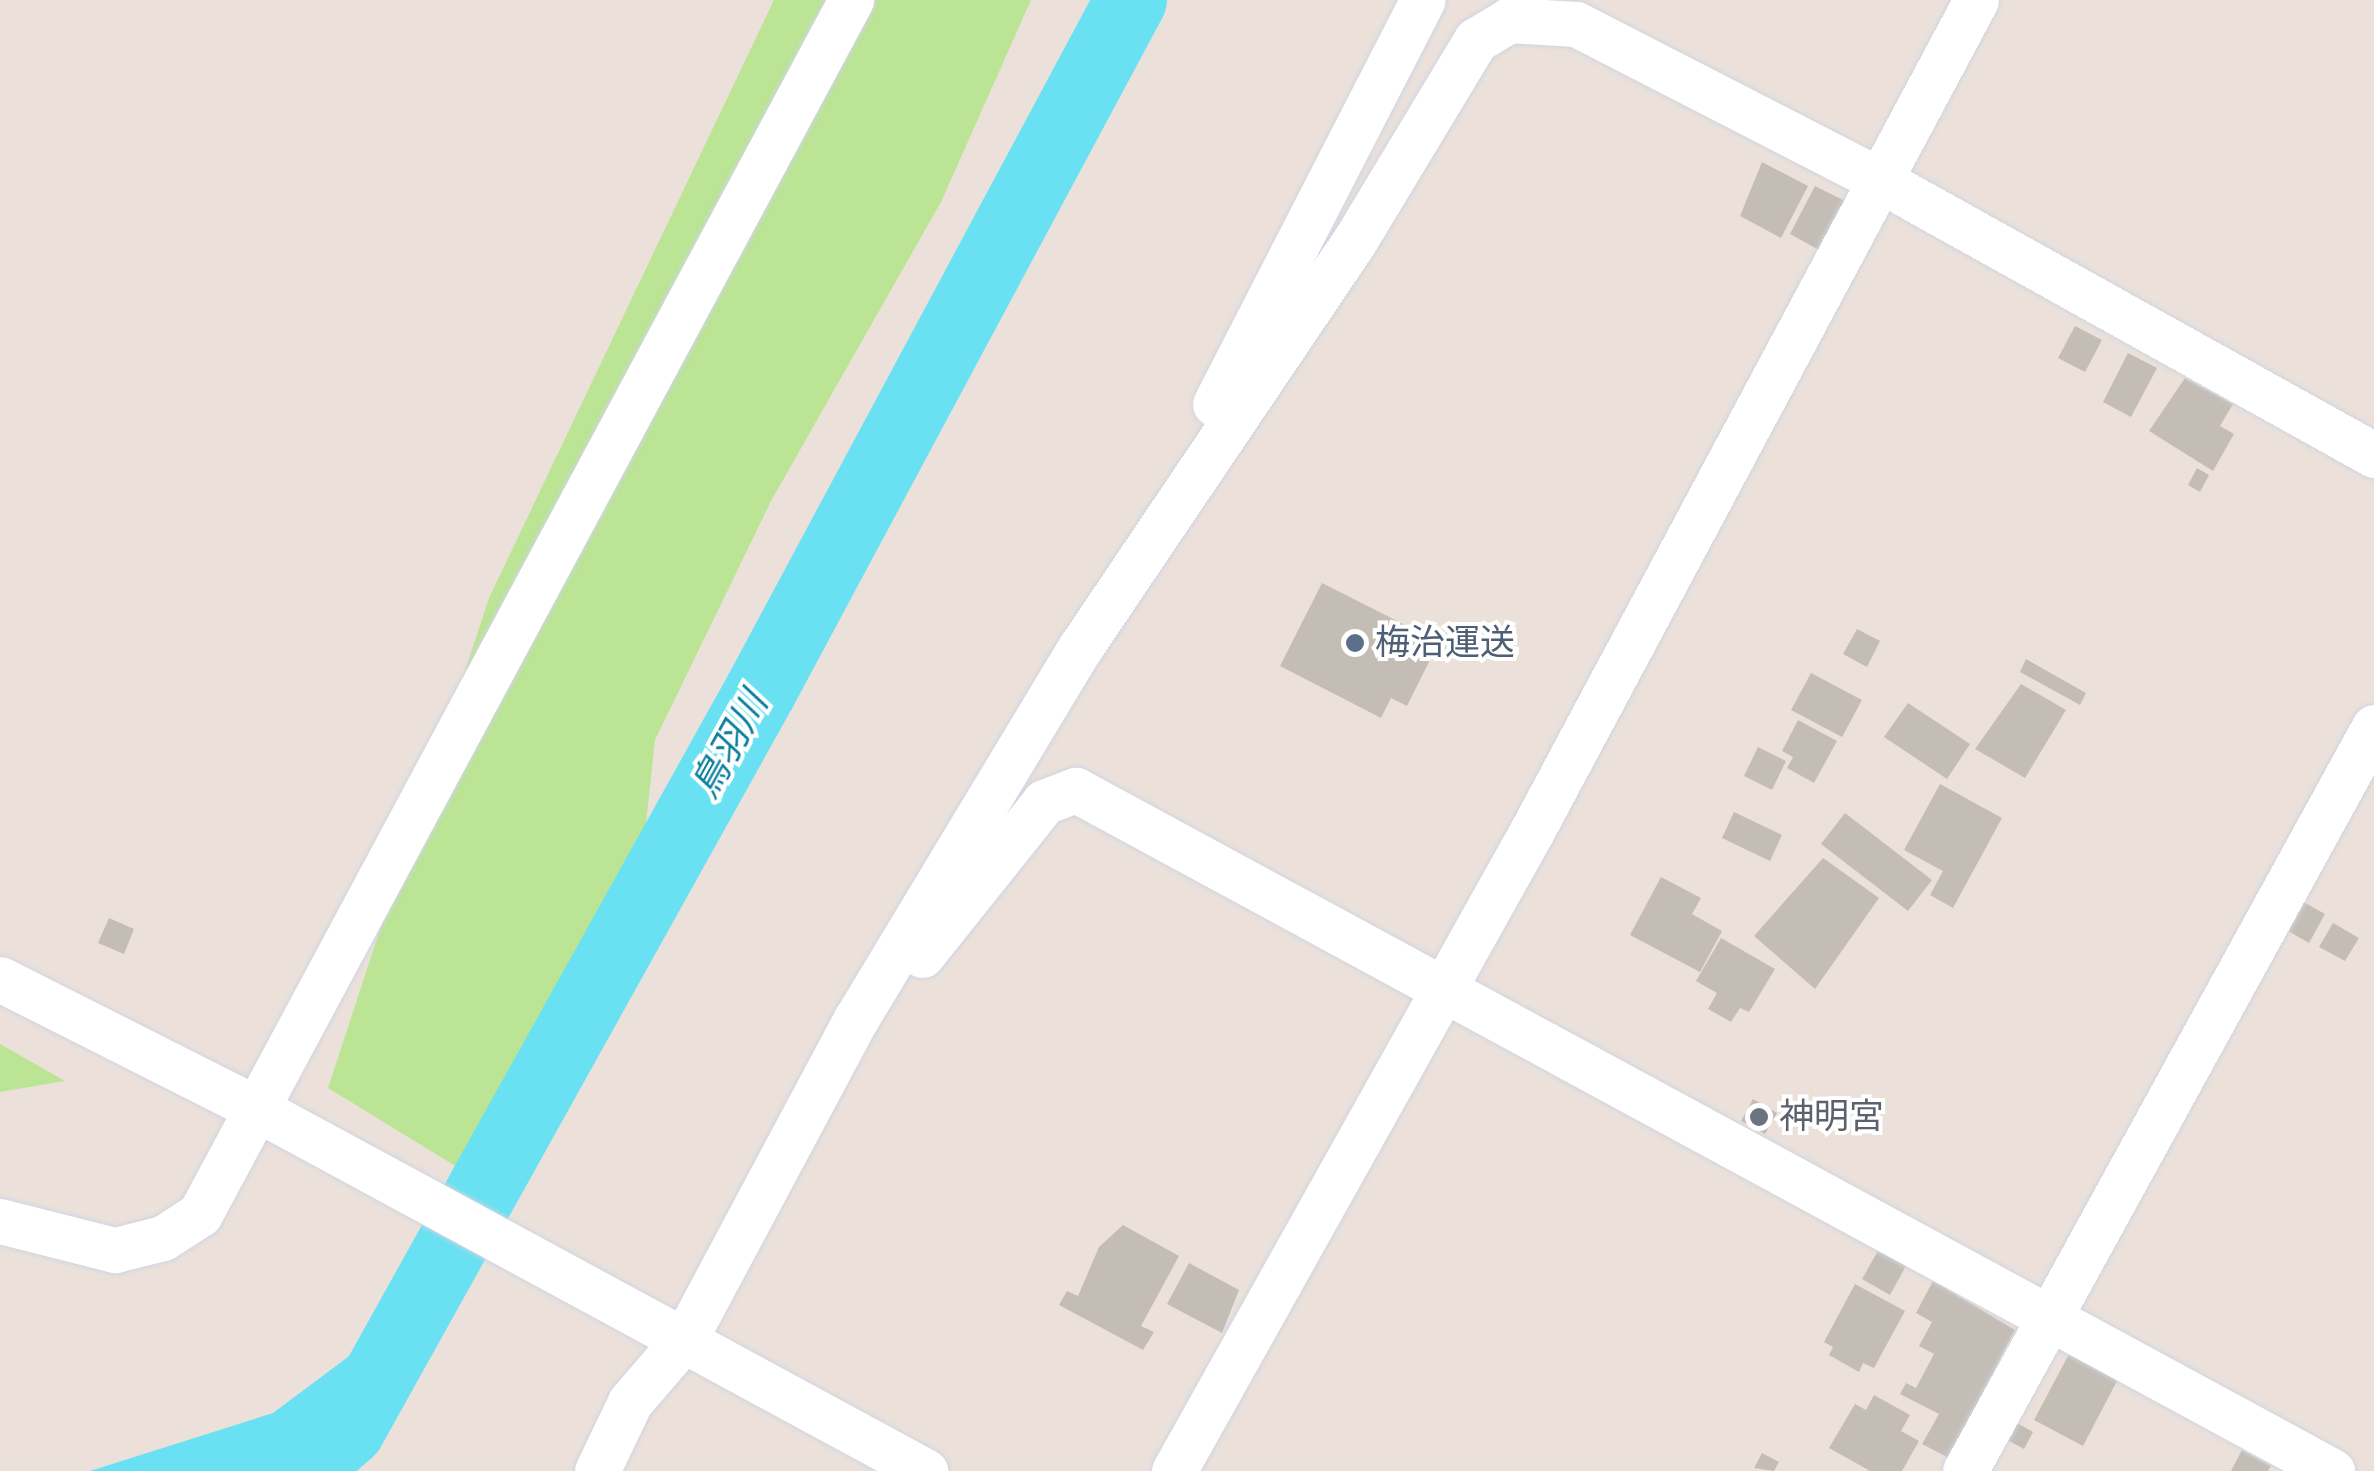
<!DOCTYPE html>
<meta charset="utf-8">
<style>
body{margin:0}
#map{position:relative;width:2374px;height:1471px;overflow:hidden;background:#ece1da;font-family:Roboto,"Noto Sans JP",sans-serif}
div>[style]{position:absolute}
[style*='--x']{left:calc(var(--x)*1px);top:calc(var(--y)*1px);width:calc(var(--w)*1px);rotate:calc(var(--a)*1deg)}
.green>*{inset:0;background:#bbe494}
.water>*{inset:0;background:#69e1f2}
.river>*{height:72px;margin:-36px;padding:0 36px;transform-origin:36px;border-radius:36px;background:#69e1f2}
.building>*{inset:0;background:#c4bdb6}
.roads{filter:drop-shadow(0 0 2px #cfd5e2) drop-shadow(0 0 2px #cfd5e2)}
.minor>*{height:45px;margin:-22.5px;padding:0 22.5px;transform-origin:22.5px;border-radius:22.5px;background:#fff}
.dots>*{width:28px;height:28px;translate:-50% -50%;box-sizing:border-box;border:5px solid #fff;border-radius:50%}
span{translate:-50% -50%;white-space:nowrap;text-align:center;line-height:1.15;-webkit-text-stroke:8px #fff;paint-order:stroke}
.service-label{font-size:35px;color:#4e5e75}
.left{translate:0 -50%;text-align:left}
.worship-label{font-size:35px;color:#5b616d}
.water-label{font-size:38px;color:#097f9c;font-style:italic}
</style>
<div id="map">
<div class="green">
<div style="clip-path:polygon(774px 0,1031px 0,941px 202px,771px 501px,655px 740px,645px 833px,470px 1175px,328px 1088px,489px 598px)"></div>
<div style="clip-path:polygon(0 1044px,65px 1081px,0 1092px)"></div>
</div>
<div class="water">
<div style="clip-path:polygon(416px 1279px,347px 1471px,90px 1471px,273px 1413px,364px 1345px)"></div>
</div>
<div class="river">
<div style="--x:302;--y:1471;--w:62;--a:-41.1"></div>
<div style="--x:349;--y:1430;--w:845;--a:-60.89"></div>
<div style="--x:760;--y:692;--w:785;--a:-61.8"></div>
</div>
<div class="building">
<div style="clip-path:polygon(1762px 162px,1808px 186px,1781px 238px,1740px 216px)"></div>
<div style="clip-path:polygon(1815px 186px,1845px 201px,1819px 250px,1790px 234px)"></div>
<div style="clip-path:polygon(2075px 326px,2102px 340px,2085px 372px,2058px 358px)"></div>
<div style="clip-path:polygon(2128px 353px,2157px 368px,2131px 417px,2103px 402px)"></div>
<div style="clip-path:polygon(2185px 378px,2233px 404px,2220px 426px,2234px 434px,2213px 471px,2149px 431px)"></div>
<div style="clip-path:polygon(2197px 468px,2209px 475px,2200px 492px,2188px 485px)"></div>
<div style="clip-path:polygon(1322px 583px,1423px 634px,1414px 652px,1430px 660px,1407px 706px,1391px 698px,1381px 718px,1280px 666px)"></div>
<div style="clip-path:polygon(1857px 629px,1880px 641px,1867px 667px,1843px 654px)"></div>
<div style="clip-path:polygon(2026px 659px,2086px 693px,2080px 705px,2020px 672px)"></div>
<div style="clip-path:polygon(1811px 673px,1862px 700px,1842px 737px,1791px 710px)"></div>
<div style="clip-path:polygon(2021px 684px,2066px 710px,2025px 778px,1975px 749px)"></div>
<div style="clip-path:polygon(1908px 703px,1970px 744px,1947px 779px,1884px 737px)"></div>
<div style="clip-path:polygon(1798px 720px,1837px 741px,1814px 783px,1787px 768px,1793px 757px,1782px 751px)"></div>
<div style="clip-path:polygon(1758px 747px,1786px 761px,1772px 790px,1744px 776px)"></div>
<div style="clip-path:polygon(1940px 784px,2002px 818px,1953px 908px,1930px 895px,1943px 871px,1904px 850px)"></div>
<div style="clip-path:polygon(1734px 812px,1782px 835px,1770px 861px,1722px 838px)"></div>
<div style="clip-path:polygon(1845px 813px,1932px 880px,1908px 911px,1821px 844px)"></div>
<div style="clip-path:polygon(1823px 858px,1879px 898px,1815px 989px,1754px 936px)"></div>
<div style="clip-path:polygon(1661px 877px,1701px 898px,1692px 914px,1722px 931px,1700px 972px,1630px 935px)"></div>
<div style="clip-path:polygon(2298px 899px,2325px 914px,2309px 943px,2283px 928px)"></div>
<div style="clip-path:polygon(109px 918px,134px 929px,124px 954px,98px 943px)"></div>
<div style="clip-path:polygon(2333px 923px,2359px 938px,2345px 961px,2319px 947px)"></div>
<div style="clip-path:polygon(1721px 938px,1775px 969px,1749px 1012px,1740px 1008px,1731px 1022px,1708px 1009px,1717px 993px,1696px 981px)"></div>
<div style="clip-path:polygon(1753px 1099px,1777px 1113px,1765px 1134px,1741px 1121px)"></div>
<div style="clip-path:polygon(1123px 1225px,1179px 1256px,1141px 1326px,1154px 1332px,1143px 1350px,1059px 1305px,1067px 1291px,1078px 1296px,1099px 1247px)"></div>
<div style="clip-path:polygon(1879px 1249px,1907px 1264px,1890px 1295px,1862px 1279px)"></div>
<div style="clip-path:polygon(1189px 1263px,1239px 1290px,1222px 1333px,1167px 1304px)"></div>
<div style="clip-path:polygon(1933px 1281px,2015px 1330px,1949px 1458px,1922px 1444px,1939px 1414px,1900px 1394px,1906px 1383px,1916px 1388px,1934px 1354px,1919px 1346px,1932px 1322px,1916px 1313px)"></div>
<div style="clip-path:polygon(1855px 1284px,1905px 1311px,1874px 1368px,1863px 1363px,1859px 1372px,1829px 1355px,1833px 1347px,1824px 1342px)"></div>
<div style="clip-path:polygon(2069px 1354px,2118px 1379px,2083px 1446px,2034px 1420px)"></div>
<div style="clip-path:polygon(1874px 1395px,1910px 1415px,1901px 1431px,1919px 1441px,1902px 1471px,1870px 1471px,1829px 1448px,1855px 1404px,1866px 1410px)"></div>
<div style="clip-path:polygon(2014px 1421px,2033px 1432px,2024px 1449px,2004px 1438px)"></div>
<div style="clip-path:polygon(2242px 1450px,2271px 1466px,2268px 1471px,2231px 1471px)"></div>
<div style="clip-path:polygon(1762px 1453px,1779px 1462px,1774px 1471px,1754px 1468px)"></div>
</div>
<div class="roads">
<div class="minor">
<div style="--x:1215;--y:404;--w:454;--a:-62.8"></div>
<div style="--x:922;--y:955;--w:196;--a:-51.4"></div>
<div style="--x:1044;--y:802;--w:34;--a:-21"></div>
<div style="--x:1076;--y:790;--w:1429;--a:28.47"></div>
<div style="--x:0;--y:979;--w:290;--a:26.8"></div>
<div style="--x:259;--y:1110;--w:758;--a:28.46"></div>
<div style="--x:0;--y:1221;--w:119;--a:14.2"></div>
<div style="--x:115;--y:1250;--w:49;--a:-14"></div>
<div style="--x:163;--y:1238;--w:44;--a:-33"></div>
<div style="--x:200;--y:1214;--w:1378;--a:-61.8"></div>
<div style="--x:597;--y:1471;--w:76;--a:-64.4"></div>
<div style="--x:630;--y:1402;--w:86;--a:-49.3"></div>
<div style="--x:686;--y:1337;--w:361;--a:-61.9"></div>
<div style="--x:856;--y:1019;--w:433;--a:-58.9"></div>
<div style="--x:1080;--y:648;--w:490;--a:-56"></div>
<div style="--x:1354;--y:242;--w:236;--a:-58.9"></div>
<div style="--x:1476;--y:40;--w:39;--a:-31"></div>
<div style="--x:1509;--y:20;--w:67;--a:3.4"></div>
<div style="--x:1576;--y:24;--w:339;--a:27.2"></div>
<div style="--x:1878;--y:179;--w:568;--a:29.09"></div>
<div style="--x:1174;--y:1471;--w:733;--a:-60.78"></div>
<div style="--x:1532;--y:831;--w:942;--a:-61.88"></div>
<div style="--x:1965;--y:1471;--w:849;--a:-61.2"></div>
</div>
</div>
<div class="dots">
<div style="left:1355px;top:643px;background:#5c6f8a"></div>
<div style="left:1759px;top:1117px;background:#6b7280"></div>
</div>
<div class="service-label">
<span class="left" style="left:1375px;top:643px">梅治運送</span>
</div>
<div class="worship-label">
<span class="left" style="left:1779px;top:1117px">神明宮</span>
</div>
<div class="water-label">
<span style="left:730px;top:745px;rotate:-61deg">鳥羽川</span>
</div>
</div>
